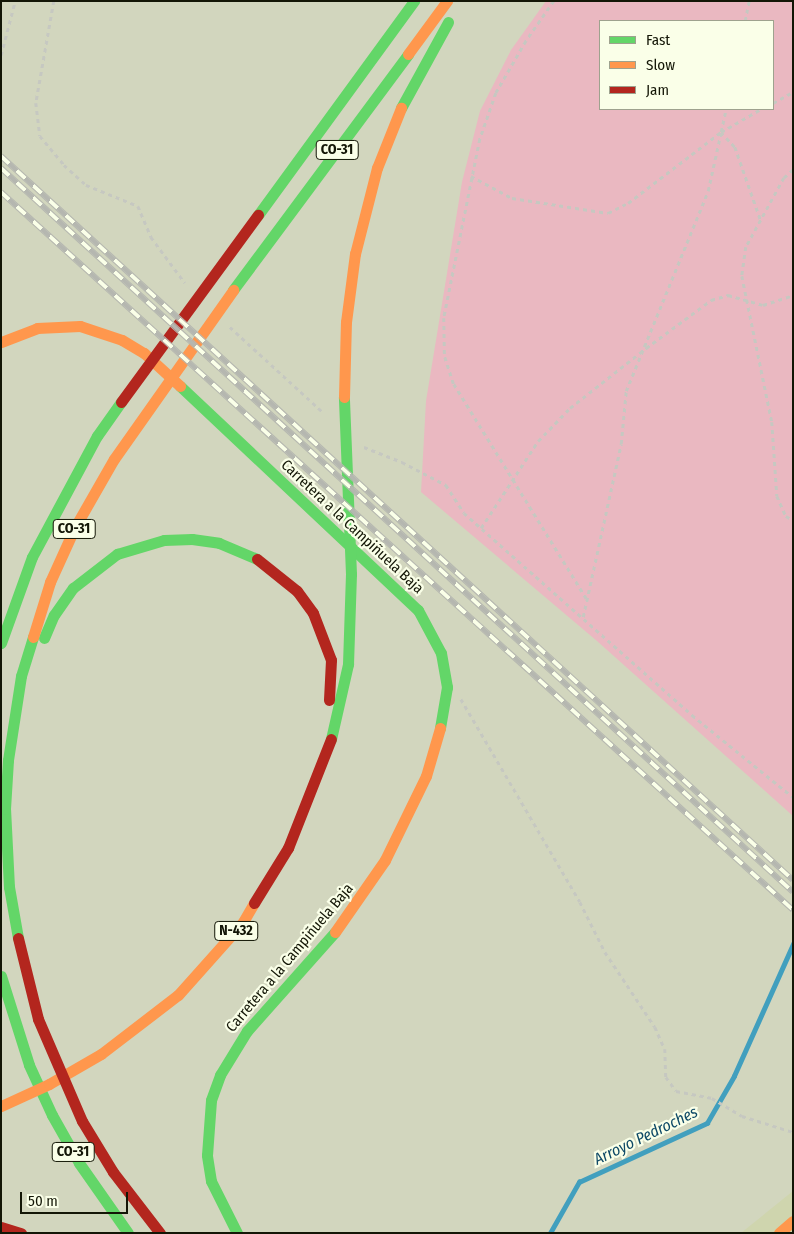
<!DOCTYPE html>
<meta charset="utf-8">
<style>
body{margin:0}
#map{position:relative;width:794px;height:1234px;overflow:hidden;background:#d2d6be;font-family:"Fira Sans Condensed",sans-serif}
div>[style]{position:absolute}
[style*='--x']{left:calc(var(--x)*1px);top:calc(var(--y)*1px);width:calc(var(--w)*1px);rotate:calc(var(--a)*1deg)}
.built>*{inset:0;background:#cfd5ae}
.green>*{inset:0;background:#eab8c1}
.stream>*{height:4.5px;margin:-2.25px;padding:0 2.25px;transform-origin:2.25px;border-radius:2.25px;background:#419fbe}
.path>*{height:2.5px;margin-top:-1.25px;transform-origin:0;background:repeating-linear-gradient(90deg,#c6c8c1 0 4px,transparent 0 8px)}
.fast>*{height:11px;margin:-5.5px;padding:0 5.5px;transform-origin:5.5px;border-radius:5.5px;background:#63d668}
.slow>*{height:11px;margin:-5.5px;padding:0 5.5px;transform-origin:5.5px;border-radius:5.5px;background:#ff974d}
.jam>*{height:11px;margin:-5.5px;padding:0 5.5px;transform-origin:5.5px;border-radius:5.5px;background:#b3261e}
.rail>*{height:5.5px;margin-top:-2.75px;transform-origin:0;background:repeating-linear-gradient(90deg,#faffe8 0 11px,#b5b7b0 0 22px);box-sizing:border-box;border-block:1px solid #b5b7b0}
span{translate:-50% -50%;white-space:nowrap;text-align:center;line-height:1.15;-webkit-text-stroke:4.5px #faffe8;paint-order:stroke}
.shield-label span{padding:1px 4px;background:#faffe8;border:1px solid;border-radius:4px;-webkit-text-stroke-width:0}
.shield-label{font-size:14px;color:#131606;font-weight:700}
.street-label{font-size:15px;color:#131606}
.water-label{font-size:16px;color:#0e4966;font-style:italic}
.frame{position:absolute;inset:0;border:2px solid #131606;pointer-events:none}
.legend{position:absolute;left:599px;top:20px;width:175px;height:90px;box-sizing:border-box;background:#faffe8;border:1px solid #9ea28e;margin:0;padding:6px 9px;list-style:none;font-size:15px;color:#131606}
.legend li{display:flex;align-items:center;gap:10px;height:25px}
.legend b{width:25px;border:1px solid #9ea28e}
.scale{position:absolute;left:20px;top:1192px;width:108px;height:22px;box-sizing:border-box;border:2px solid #131606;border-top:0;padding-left:6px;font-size:15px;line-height:18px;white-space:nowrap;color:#131606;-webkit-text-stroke:4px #faffe8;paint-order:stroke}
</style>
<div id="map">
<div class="built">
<div style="clip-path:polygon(793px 1191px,793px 1233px,741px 1233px)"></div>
</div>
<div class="green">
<div style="clip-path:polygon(evenodd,546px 1px,793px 1px,793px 816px,597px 641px,421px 492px,426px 401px,462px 182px,480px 111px,511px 50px,546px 1px,600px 21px,773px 21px,773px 109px,600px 109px,600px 21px)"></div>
</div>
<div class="stream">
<div style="--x:550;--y:1233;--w:59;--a:-60.4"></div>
<div style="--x:579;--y:1182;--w:141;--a:-24.7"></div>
<div style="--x:707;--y:1123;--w:54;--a:-60.1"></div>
<div style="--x:734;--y:1076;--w:145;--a:-65.9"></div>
</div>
<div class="path">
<div style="--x:54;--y:1;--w:104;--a:100"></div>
<div style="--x:36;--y:103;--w:33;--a:83"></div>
<div style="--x:40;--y:136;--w:38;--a:50"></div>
<div style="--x:64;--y:165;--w:30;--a:42"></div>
<div style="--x:86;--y:185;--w:56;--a:22"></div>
<div style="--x:138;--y:206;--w:34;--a:67"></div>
<div style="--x:151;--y:237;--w:57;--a:53.5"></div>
<div style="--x:554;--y:1;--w:49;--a:125"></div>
<div style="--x:526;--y:41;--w:60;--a:120"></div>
<div style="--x:496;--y:93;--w:49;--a:109.2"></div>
<div style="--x:480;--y:139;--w:183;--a:101.4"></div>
<div style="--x:444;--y:318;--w:39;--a:89"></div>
<div style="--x:445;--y:357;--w:28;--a:72"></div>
<div style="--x:454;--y:384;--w:253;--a:58.3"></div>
<div style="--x:745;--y:21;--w:20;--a:-79"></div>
<div style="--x:1;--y:55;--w:56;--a:-75.5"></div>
<div style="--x:773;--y:103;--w:23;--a:-29"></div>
<div style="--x:721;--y:132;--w:21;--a:47"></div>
<div style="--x:735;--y:147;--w:78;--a:70.6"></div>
<div style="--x:793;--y:170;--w:12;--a:138"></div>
<div style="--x:784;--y:178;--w:79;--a:118.8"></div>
<div style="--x:746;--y:247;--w:29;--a:98"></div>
<div style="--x:742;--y:276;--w:149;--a:78.4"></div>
<div style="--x:772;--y:422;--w:74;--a:86.1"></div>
<div style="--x:777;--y:496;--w:22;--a:66"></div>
<div style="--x:786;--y:516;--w:8;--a:30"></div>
<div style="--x:471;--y:176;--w:47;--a:28.2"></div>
<div style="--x:512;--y:198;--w:97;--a:8.9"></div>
<div style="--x:608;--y:213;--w:22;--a:-27"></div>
<div style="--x:628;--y:203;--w:117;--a:-37.4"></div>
<div style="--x:721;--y:132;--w:24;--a:-78"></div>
<div style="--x:230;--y:327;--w:127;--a:42.5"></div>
<div style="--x:364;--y:447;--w:41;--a:21.5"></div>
<div style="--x:402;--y:462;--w:50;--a:27.6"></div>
<div style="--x:446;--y:485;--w:33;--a:57"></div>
<div style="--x:464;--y:513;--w:305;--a:41.5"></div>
<div style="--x:692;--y:715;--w:130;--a:39.1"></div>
<div style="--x:481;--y:528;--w:104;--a:-56.8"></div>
<div style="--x:538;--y:441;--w:46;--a:-45.9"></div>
<div style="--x:570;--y:408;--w:97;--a:-38.3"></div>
<div style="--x:646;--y:348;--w:81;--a:-36.4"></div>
<div style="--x:711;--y:300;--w:18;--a:-16"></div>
<div style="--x:728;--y:295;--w:36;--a:16"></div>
<div style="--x:763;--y:305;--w:32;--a:-18"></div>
<div style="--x:583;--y:617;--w:177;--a:-77.6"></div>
<div style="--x:621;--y:444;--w:53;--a:-84.6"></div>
<div style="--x:626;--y:391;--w:216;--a:-67.7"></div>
<div style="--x:708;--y:191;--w:60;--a:-77.6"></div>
<div style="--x:721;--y:132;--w:46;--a:-29.9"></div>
<div style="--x:461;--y:699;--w:235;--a:59.6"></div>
<div style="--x:580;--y:902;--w:56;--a:63.4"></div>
<div style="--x:605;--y:952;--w:90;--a:56.3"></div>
<div style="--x:655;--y:1027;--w:24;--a:66"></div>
<div style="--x:665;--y:1049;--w:28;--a:88"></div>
<div style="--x:666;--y:1077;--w:17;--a:54"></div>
<div style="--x:676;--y:1091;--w:37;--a:11"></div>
<div style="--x:712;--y:1098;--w:35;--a:31"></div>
<div style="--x:742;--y:1116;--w:53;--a:17.4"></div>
</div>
<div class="fast">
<div style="--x:401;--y:108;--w:98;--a:-61.3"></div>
<div style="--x:258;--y:215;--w:265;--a:-53.9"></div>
<div style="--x:233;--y:290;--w:294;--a:-53.4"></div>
<div style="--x:180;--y:386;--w:327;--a:43.3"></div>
<div style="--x:418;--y:610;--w:49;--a:61.9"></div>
<div style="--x:441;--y:653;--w:35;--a:80"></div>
<div style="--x:447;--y:687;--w:42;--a:99.7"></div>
<div style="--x:44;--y:638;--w:25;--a:-67"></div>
<div style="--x:54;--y:615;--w:33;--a:-55"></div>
<div style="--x:73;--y:588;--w:56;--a:-37.7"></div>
<div style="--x:117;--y:554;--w:49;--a:-16.6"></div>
<div style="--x:164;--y:540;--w:28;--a:-2"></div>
<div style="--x:192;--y:539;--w:27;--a:8"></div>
<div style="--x:219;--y:543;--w:41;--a:22.8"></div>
<div style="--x:1;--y:643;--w:91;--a:-70.2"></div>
<div style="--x:32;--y:557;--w:137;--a:-61.8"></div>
<div style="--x:97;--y:436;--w:42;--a:-54.8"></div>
<div style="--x:331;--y:739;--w:77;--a:-77.2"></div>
<div style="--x:348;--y:664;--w:90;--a:-88.1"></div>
<div style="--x:351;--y:574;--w:177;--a:-92.3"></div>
<div style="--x:18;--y:938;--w:52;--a:-100"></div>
<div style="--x:9;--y:887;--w:78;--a:-92.9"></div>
<div style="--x:5;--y:809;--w:49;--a:-86.5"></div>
<div style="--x:8;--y:760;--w:85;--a:-81.2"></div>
<div style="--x:21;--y:676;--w:41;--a:-72.9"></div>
<div style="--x:1;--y:976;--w:93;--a:72.5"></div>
<div style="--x:29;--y:1065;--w:55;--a:65.3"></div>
<div style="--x:52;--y:1115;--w:55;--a:60.6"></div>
<div style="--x:79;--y:1163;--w:85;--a:55"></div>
<div style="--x:237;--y:1233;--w:58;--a:-116.6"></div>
<div style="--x:211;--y:1181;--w:26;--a:-99"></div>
<div style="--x:207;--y:1155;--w:55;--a:-85.8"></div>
<div style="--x:211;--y:1100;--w:27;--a:-70"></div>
<div style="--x:220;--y:1075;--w:52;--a:-58.5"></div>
<div style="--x:247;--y:1031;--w:132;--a:-48.4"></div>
</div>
<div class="slow">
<div style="--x:408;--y:54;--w:66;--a:-53.7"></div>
<div style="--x:1;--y:342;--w:39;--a:-21"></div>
<div style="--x:37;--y:328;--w:43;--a:-2.7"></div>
<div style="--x:80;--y:326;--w:44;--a:18.4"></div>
<div style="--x:122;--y:340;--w:26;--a:31"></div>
<div style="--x:144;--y:353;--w:49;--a:42.5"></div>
<div style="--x:344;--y:397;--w:75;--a:-88.5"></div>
<div style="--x:346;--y:322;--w:69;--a:-82.5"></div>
<div style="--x:355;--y:254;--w:89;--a:-75.7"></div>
<div style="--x:377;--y:168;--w:65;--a:-68.2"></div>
<div style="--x:33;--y:637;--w:58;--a:-72.8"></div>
<div style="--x:50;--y:582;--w:60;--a:-65.6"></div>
<div style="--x:75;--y:527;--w:78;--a:-60.2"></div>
<div style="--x:114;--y:459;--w:207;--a:-54.8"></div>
<div style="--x:335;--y:932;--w:88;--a:-55.2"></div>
<div style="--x:385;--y:860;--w:93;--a:-64"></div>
<div style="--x:426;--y:776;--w:50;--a:-73.7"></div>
<div style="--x:1;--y:1106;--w:53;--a:-24.6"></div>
<div style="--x:49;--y:1084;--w:60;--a:-30"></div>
<div style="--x:101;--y:1054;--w:97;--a:-37.5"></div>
<div style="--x:178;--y:995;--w:98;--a:-48.3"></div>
<div style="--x:243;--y:922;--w:22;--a:-60"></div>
<div style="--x:779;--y:1233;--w:18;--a:-41"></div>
</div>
<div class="jam">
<div style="--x:121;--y:402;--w:232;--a:-53.8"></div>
<div style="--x:257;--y:559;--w:51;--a:38.7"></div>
<div style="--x:297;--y:591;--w:27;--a:54"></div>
<div style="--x:313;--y:613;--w:50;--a:69"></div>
<div style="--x:331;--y:660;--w:40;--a:92.9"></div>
<div style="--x:254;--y:903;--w:65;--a:-58.3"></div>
<div style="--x:288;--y:848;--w:117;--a:-68.5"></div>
<div style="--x:18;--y:938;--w:83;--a:76.1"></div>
<div style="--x:38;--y:1019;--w:111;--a:66.7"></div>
<div style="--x:82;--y:1121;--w:60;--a:58.7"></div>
<div style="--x:113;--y:1172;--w:77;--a:52.4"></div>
<div style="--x:1;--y:1227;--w:21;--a:17"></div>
</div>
<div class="rail">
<div style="--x:1;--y:156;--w:1073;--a:42.43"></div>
<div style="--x:1;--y:168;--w:1073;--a:42.43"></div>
<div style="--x:1;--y:192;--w:1069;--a:42.19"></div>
</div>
<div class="shield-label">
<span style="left:337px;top:150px">CO-31</span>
<span style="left:74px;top:529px">CO-31</span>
<span style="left:236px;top:931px">N-432</span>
<span style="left:73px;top:1152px">CO-31</span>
</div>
<div class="street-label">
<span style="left:352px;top:527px;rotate:43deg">Carretera a la Campiñuela Baja</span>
<span style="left:290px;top:958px;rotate:-50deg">Carretera a la Campiñuela Baja</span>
</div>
<div class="water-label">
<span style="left:646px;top:1136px;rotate:-26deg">Arroyo Pedroches</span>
</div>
<div class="frame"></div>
<ul class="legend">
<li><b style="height:6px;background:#63d668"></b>Fast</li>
<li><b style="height:6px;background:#ff974d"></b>Slow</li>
<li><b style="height:6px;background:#b3261e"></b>Jam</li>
</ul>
<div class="scale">50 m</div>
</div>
